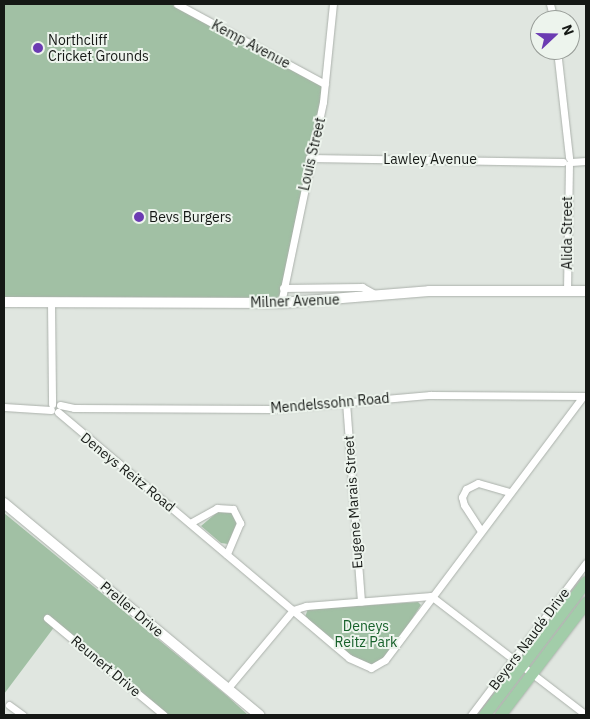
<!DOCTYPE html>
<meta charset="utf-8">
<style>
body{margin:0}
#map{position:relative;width:590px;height:719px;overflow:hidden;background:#e0e6e0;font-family:"IBM Plex Sans",sans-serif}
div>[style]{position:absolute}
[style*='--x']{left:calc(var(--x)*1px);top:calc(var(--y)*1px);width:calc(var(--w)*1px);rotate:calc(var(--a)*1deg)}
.green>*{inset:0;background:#a1c0a4}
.roads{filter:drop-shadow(0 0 1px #abb1ab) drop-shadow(0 0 1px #abb1ab)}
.minor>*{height:7px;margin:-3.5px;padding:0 3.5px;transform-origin:3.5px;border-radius:3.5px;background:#fff}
.secondary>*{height:10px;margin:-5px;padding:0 5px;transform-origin:5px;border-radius:5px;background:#fff}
.primary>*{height:11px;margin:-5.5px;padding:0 5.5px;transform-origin:5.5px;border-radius:5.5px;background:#a2cda9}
.dots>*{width:14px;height:14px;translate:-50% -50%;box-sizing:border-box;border:2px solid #edf4ed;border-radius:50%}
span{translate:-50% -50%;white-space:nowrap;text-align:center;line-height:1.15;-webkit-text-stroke:4px #edf4ed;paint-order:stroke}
.poi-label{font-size:14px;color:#151815}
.left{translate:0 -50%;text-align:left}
.street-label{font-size:14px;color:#151815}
.park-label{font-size:14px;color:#17612a}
.frame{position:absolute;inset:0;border:5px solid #151815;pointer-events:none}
.north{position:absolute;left:530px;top:10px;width:50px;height:50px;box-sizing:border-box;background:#edf4ed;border:1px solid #979c97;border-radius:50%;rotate:69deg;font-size:14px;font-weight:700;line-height:20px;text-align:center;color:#151815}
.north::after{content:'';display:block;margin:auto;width:18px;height:22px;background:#6b3bb2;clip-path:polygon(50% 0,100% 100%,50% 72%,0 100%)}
</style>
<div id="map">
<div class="green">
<div style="clip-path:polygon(4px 4px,176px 4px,325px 84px,281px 303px,4px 302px)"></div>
<div style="clip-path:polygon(220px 510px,231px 510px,238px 520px,228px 544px,221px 543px,201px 526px)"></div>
<div style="clip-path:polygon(4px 513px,226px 695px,248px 715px,166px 715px,55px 626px,4px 694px)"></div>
<div style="clip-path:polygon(418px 602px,421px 605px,385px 660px,366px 668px,305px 617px,308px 609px,313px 609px)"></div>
</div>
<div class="roads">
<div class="minor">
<div style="--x:177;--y:4;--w:168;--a:28.4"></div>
<div style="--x:550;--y:4;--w:16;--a:76"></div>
<div style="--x:557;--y:50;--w:108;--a:83.6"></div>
<div style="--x:309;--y:158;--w:254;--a:0.9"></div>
<div style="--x:571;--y:162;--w:15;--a:-4"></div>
<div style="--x:283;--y:288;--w:79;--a:-0.7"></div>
<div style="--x:362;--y:287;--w:18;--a:29"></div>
<div style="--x:567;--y:291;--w:127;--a:-89.1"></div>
<div style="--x:51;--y:302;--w:102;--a:89.4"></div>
<div style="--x:281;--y:303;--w:205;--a:-78.2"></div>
<div style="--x:323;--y:102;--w:99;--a:-84.2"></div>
<div style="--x:346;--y:402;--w:200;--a:85.7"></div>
<div style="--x:60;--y:405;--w:14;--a:12"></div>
<div style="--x:74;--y:408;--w:198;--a:0.3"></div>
<div style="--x:272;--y:409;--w:159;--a:-5.1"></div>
<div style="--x:430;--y:395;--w:156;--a:0.4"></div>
<div style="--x:4;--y:407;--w:47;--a:3.7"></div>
<div style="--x:58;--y:412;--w:381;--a:40.2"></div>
<div style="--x:349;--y:658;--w:24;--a:24"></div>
<div style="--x:371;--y:668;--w:16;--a:-30"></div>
<div style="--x:385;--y:660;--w:330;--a:-53.1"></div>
<div style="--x:190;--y:523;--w:31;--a:-29"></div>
<div style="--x:217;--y:508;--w:16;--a:4"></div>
<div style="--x:233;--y:509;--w:16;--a:63"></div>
<div style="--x:240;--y:523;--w:34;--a:113"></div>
<div style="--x:481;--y:531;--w:31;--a:-123"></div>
<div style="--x:464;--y:505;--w:8;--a:-104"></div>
<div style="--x:462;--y:497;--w:9;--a:-63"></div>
<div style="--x:466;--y:489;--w:13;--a:-27"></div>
<div style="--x:478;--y:483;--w:33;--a:16"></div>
<div style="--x:47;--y:618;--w:152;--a:39.7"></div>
<div style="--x:227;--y:689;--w:103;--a:-50.1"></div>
<div style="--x:293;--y:610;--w:14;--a:-17"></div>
<div style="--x:306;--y:606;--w:125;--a:-4.6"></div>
<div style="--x:431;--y:596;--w:195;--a:37.5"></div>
<div style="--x:9;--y:705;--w:17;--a:36"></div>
<div style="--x:471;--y:715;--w:191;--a:-52.9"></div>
</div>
<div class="secondary">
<div style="--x:4;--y:302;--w:277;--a:0.2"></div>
<div style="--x:281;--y:303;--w:148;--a:-4.6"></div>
<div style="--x:429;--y:291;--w:157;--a:0"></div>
<div style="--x:4;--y:503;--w:332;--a:39.7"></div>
</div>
<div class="primary">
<div style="--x:484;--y:715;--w:168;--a:-52.7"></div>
<div style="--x:500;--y:715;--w:142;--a:-52.7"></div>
</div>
</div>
<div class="dots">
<div style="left:38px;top:48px;background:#6b3bb2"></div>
<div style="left:139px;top:217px;background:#6b3bb2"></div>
</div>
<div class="poi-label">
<span class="left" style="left:48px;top:48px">Northcliff<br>Cricket Grounds</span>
<span class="left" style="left:149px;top:217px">Bevs Burgers</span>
</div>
<div class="street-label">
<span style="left:251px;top:44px;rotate:28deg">Kemp Avenue</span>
<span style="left:312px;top:154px;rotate:-77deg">Louis Street</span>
<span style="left:430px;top:159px">Lawley Avenue</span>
<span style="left:567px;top:233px;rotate:-90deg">Alida Street</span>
<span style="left:295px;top:301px;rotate:-2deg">Milner Avenue</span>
<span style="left:330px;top:403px;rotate:-5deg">Mendelssohn Road</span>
<span style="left:128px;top:472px;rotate:39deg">Deneys Reitz Road</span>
<span style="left:353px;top:502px;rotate:-94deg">Eugene Marais Street</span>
<span style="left:132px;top:609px;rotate:40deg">Preller Drive</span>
<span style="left:529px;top:639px;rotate:-53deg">Beyers Naudé Drive</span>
<span style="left:106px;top:666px;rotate:40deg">Reunert Drive</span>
</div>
<div class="park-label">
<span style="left:366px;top:634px">Deneys<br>Reitz Park</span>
</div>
<div class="frame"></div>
<div class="north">N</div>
</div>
